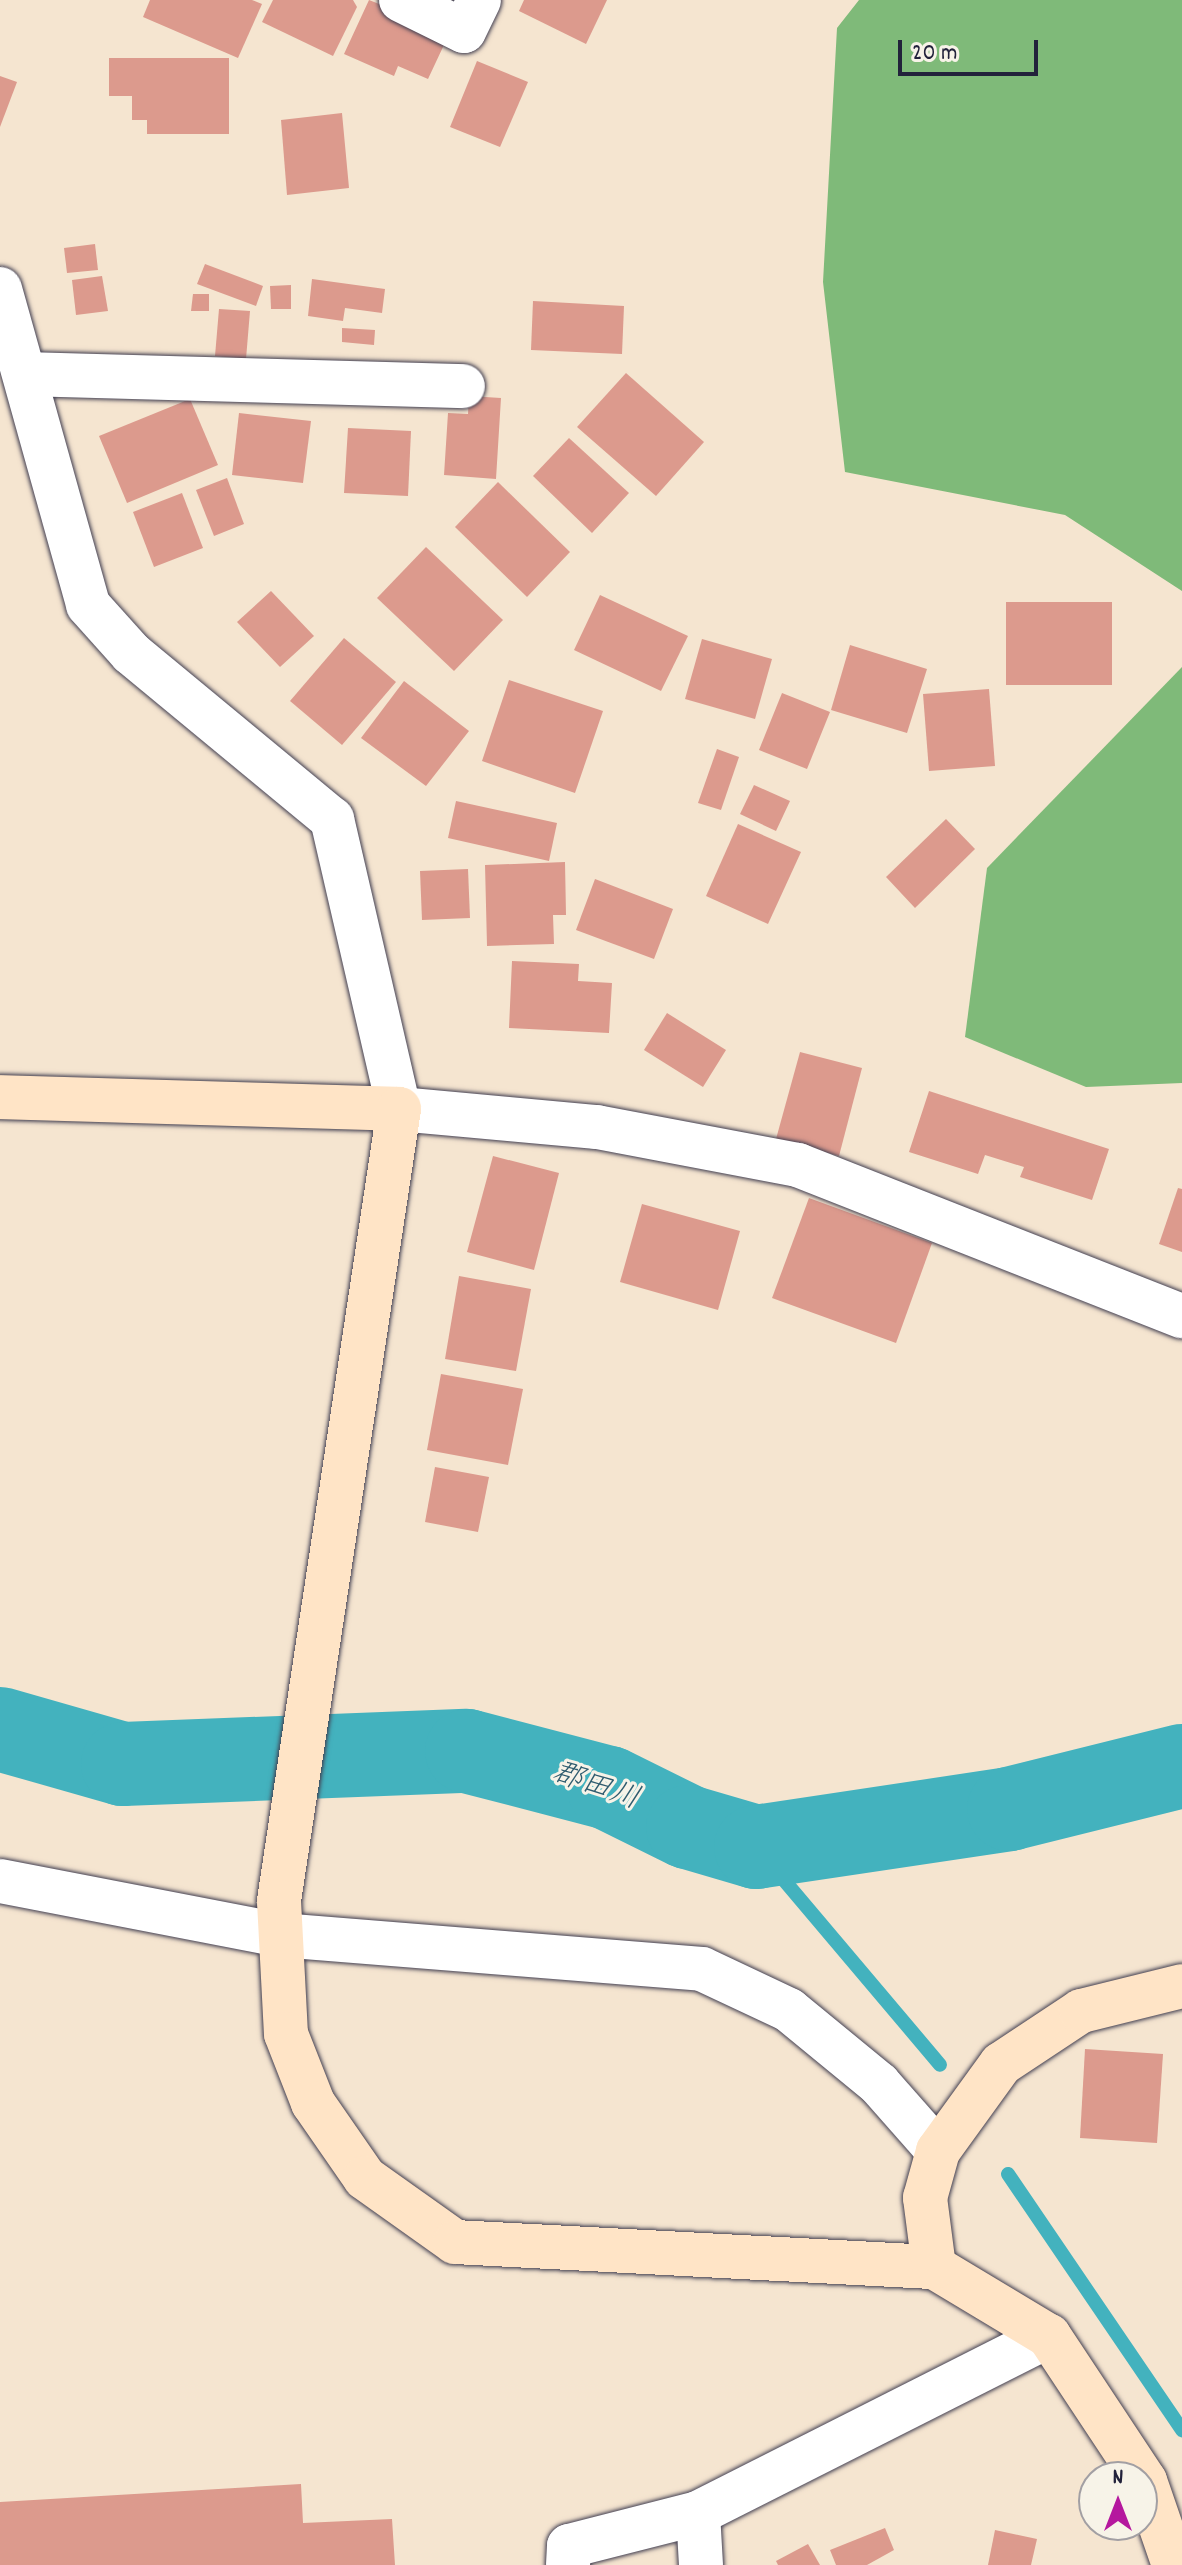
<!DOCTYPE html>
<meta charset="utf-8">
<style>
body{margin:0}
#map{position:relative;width:1182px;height:2565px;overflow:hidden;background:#f5e5d0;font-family:Dekko,"Klee One",sans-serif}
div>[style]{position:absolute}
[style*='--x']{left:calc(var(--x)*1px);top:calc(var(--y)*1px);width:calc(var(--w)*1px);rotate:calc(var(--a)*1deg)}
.forest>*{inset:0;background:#7fba79}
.stream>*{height:14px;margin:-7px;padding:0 7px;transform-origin:7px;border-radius:7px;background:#43b2be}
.river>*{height:84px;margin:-42px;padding:0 42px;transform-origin:42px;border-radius:42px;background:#43b2be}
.building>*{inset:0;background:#dc9a8d}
.roads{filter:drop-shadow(0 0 2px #423f51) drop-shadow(0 0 2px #423f51)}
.street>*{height:44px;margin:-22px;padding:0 22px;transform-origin:22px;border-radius:22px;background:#fff}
.secondary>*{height:44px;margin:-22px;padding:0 22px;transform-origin:22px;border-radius:22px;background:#ffe4c6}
span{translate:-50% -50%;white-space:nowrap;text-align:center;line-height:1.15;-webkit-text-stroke:6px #f7f3e8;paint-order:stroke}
.water-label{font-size:30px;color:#2f5c6f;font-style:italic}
.north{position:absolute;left:1078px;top:2461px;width:80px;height:80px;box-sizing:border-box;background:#f7f3e8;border:2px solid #a29fa3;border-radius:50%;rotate:0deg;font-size:22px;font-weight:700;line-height:32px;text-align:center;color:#22223b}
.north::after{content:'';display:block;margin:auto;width:28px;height:36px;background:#b5179e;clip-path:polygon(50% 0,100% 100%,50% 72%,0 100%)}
.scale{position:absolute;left:898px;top:40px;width:140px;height:36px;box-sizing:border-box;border:4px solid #22223b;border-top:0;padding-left:10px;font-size:24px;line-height:28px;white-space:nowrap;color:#22223b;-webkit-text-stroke:6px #f7f3e8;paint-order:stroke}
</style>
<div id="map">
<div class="forest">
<div style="clip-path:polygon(859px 0,1182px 0,1182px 591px,1065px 515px,845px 472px,823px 282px,837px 28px)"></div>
<div style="clip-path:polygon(1182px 667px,1182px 1083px,1086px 1087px,965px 1037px,987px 868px)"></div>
</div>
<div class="stream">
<div style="--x:756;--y:1847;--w:285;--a:49.8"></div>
<div style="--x:1008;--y:2174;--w:310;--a:55.8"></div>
</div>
<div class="river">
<div style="--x:0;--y:1729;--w:128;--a:15.9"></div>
<div style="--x:123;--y:1764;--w:344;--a:-2.2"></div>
<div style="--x:467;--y:1751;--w:147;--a:14.6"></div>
<div style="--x:609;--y:1788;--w:88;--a:26.3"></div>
<div style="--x:688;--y:1827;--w:71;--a:16.4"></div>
<div style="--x:756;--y:1847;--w:256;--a:-8.5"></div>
<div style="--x:1009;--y:1809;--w:178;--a:-14"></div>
</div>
<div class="building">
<div style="clip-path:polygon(150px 0,252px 0,262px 4px,238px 58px,143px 17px)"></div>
<div style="clip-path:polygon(273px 0,353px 0,357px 7px,333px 56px,262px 22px)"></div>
<div style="clip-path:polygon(369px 0,450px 32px,428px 79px,398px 66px,394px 76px,344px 54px)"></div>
<div style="clip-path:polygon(524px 0,607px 0,586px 44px,519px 11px)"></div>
<div style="clip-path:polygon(109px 58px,229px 58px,229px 134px,147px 134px,147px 120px,132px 120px,132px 96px,109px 96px)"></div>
<div style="clip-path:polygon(477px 61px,528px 82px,500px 147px,450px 127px)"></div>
<div style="clip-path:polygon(0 76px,17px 82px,0 127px)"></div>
<div style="clip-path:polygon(342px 113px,349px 188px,287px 195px,281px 120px)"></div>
<div style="clip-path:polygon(95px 244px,98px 270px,67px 273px,64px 248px)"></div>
<div style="clip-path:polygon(205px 264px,263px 286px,256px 306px,197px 284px)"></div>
<div style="clip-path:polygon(102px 276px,108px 311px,76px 315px,72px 280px)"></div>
<div style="clip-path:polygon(312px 279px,385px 289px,382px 313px,345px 308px,343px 321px,308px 316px)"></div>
<div style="clip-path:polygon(291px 285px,291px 309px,271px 309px,270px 286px)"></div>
<div style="clip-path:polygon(193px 294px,209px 294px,209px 311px,191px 311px)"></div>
<div style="clip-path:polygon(533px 301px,624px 306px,622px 354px,531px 350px)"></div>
<div style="clip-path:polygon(219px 309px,250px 311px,246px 359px,215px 356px)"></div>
<div style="clip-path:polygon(342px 328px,375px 330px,374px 345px,342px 342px)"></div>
<div style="clip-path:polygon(626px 373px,704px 442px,656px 496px,577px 427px)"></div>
<div style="clip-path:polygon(469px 396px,501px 398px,496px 479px,444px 475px,448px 413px,468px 414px)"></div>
<div style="clip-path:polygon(190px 399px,218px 465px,127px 503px,99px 436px)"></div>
<div style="clip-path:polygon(239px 413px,311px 421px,303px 483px,232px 475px)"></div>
<div style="clip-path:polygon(348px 428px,411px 431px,408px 496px,344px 493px)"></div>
<div style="clip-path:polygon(569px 438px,629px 493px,592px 533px,533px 476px)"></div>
<div style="clip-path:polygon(227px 478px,244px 524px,214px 536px,196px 490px)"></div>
<div style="clip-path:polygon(498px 482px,570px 552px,527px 597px,455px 527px)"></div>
<div style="clip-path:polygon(182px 493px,203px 548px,154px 567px,133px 512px)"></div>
<div style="clip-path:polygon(426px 547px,503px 620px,454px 671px,377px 598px)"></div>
<div style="clip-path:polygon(271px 591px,314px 636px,280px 667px,237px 622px)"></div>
<div style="clip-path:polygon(600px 595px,688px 636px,661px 691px,574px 650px)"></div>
<div style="clip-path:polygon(1006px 602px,1112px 602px,1112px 685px,1006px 685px)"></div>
<div style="clip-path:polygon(344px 638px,396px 682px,342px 745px,290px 701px)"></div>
<div style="clip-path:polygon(702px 639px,772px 659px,755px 719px,685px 699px)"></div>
<div style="clip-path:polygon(850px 645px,927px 669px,907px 733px,831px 710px)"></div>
<div style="clip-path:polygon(509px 680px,603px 711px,575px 793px,482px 761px)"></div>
<div style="clip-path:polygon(404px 681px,469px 731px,426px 786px,361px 738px)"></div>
<div style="clip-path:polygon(989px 689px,995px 766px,929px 771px,923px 694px)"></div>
<div style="clip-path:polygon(782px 693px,830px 712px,807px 769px,759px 750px)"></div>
<div style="clip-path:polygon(717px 749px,739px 757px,721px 810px,698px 803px)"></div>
<div style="clip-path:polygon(754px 785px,790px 801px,776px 831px,740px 814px)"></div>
<div style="clip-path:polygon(456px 801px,557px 823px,549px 861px,448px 838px)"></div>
<div style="clip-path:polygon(946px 819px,975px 849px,915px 908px,886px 877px)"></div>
<div style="clip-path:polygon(738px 824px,801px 852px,768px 924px,706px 896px)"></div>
<div style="clip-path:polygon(565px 862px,566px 915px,553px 915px,554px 944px,487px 946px,485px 865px)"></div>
<div style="clip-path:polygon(468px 869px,470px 918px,422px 920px,420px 871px)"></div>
<div style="clip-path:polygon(595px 879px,673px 909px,654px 959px,576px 930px)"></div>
<div style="clip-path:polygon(512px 961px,579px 964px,578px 981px,612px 983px,609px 1033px,509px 1028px)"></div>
<div style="clip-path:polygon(667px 1013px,726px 1050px,703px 1087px,644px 1050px)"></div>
<div style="clip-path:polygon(800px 1052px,862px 1068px,839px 1156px,776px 1139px)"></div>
<div style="clip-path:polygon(929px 1091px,1109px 1149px,1092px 1200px,1020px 1177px,1024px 1167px,985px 1155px,978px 1174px,909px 1152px)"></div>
<div style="clip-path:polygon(493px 1156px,559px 1173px,534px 1270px,467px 1252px)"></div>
<div style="clip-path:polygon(1178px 1188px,1182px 1189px,1182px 1252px,1159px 1244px)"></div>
<div style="clip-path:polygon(809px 1198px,932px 1243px,896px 1343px,772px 1298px)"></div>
<div style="clip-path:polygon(642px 1204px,740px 1231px,718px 1310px,620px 1282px)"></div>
<div style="clip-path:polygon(459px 1276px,531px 1289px,516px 1371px,445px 1359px)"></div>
<div style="clip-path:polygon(441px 1374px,523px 1389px,508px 1465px,427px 1450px)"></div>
<div style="clip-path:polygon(435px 1467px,489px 1477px,478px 1532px,425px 1522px)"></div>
<div style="clip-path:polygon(1085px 2049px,1163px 2054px,1157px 2143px,1080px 2138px)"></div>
<div style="clip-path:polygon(301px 2484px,303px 2523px,392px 2519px,395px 2565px,0 2565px,0 2502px)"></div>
<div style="clip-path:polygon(885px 2528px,894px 2550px,867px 2565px,836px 2565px,830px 2550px)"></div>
<div style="clip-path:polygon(995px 2530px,1037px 2539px,1031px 2565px,988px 2565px)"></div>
<div style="clip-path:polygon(808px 2544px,820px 2565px,778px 2565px,776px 2561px)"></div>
</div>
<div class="roads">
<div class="street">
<div style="--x:401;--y:0;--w:70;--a:26.2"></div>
<div style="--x:464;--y:31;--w:34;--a:-64"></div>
<div style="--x:0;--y:289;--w:328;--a:74.4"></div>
<div style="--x:88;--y:605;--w:64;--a:48.1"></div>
<div style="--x:131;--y:653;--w:261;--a:39.6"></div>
<div style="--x:332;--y:819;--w:298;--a:77"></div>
<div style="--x:399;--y:1109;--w:199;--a:5.2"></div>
<div style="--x:597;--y:1127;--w:205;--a:10.7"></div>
<div style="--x:798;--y:1165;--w:413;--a:21.5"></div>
<div style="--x:28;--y:374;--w:435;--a:1.6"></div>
<div style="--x:0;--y:1881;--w:285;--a:10.9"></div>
<div style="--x:280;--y:1935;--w:423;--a:4.6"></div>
<div style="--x:702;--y:1969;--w:96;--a:25.2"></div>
<div style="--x:789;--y:2010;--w:117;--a:39.4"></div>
<div style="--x:879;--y:2084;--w:89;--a:48.6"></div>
<div style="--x:568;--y:2565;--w:19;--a:-87"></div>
<div style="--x:569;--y:2546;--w:133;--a:-14.3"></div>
<div style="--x:701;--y:2565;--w:52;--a:-93.3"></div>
<div style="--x:698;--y:2513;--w:393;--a:-26.8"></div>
</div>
<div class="secondary">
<div style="--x:0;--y:1097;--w:399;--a:1.7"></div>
<div style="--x:399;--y:1109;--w:801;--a:98.62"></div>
<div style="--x:279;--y:1901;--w:133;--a:87"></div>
<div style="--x:286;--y:2034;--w:74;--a:68.6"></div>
<div style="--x:313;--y:2103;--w:91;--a:55.3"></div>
<div style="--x:365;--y:2178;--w:110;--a:35.4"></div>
<div style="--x:455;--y:2242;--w:480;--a:3"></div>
<div style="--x:934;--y:2267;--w:134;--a:31"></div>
<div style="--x:1049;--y:2336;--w:174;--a:56.5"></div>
<div style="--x:1145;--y:2481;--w:89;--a:71"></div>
<div style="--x:934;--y:2267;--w:70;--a:-97.4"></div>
<div style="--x:925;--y:2198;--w:49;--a:-74.5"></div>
<div style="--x:938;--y:2151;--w:107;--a:-54.1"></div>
<div style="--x:1001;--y:2064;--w:96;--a:-33.5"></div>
<div style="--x:1081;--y:2011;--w:104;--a:-13.9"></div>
</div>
</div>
<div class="water-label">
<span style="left:595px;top:1789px;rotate:19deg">郡田川</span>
</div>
<div class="north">N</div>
<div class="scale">20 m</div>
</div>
